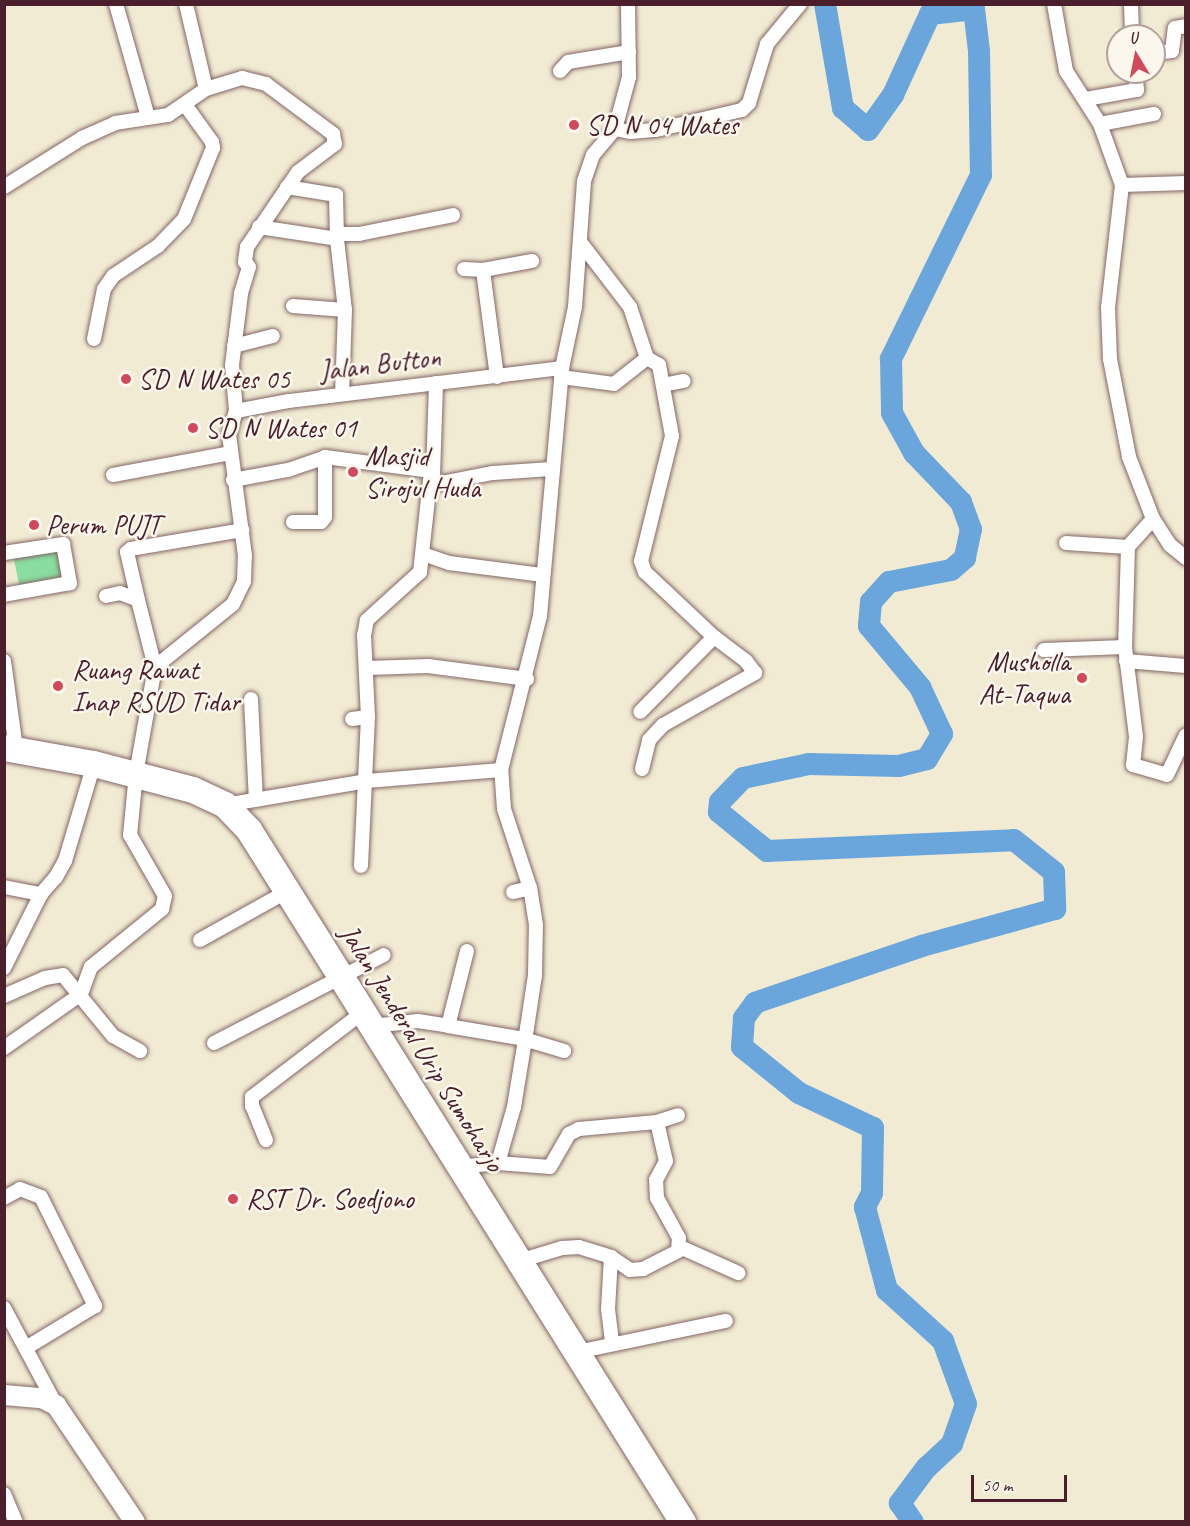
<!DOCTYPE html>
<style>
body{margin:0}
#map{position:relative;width:1190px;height:1526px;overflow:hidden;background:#f1ebd3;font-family:Caveat,sans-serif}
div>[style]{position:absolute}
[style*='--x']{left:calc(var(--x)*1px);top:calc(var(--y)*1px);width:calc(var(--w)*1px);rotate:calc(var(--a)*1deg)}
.green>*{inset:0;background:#89dd9f}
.river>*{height:22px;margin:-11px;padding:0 11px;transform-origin:11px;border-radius:11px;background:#6aa6db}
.roads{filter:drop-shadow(0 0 2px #846666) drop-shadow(0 0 2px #846666)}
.street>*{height:14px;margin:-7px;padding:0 7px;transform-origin:7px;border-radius:7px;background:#fff}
.secondary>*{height:20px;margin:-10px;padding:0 10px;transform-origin:10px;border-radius:10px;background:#fff}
.highway>*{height:26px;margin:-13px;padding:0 13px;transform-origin:13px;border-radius:13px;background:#fff}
.dots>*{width:16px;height:16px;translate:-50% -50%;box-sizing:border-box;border:3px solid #fbf7ec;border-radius:50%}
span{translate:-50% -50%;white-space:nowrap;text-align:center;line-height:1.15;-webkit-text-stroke:5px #fbf7ec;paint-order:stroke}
.poi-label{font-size:28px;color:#4a1f2b}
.left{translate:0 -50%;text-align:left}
.right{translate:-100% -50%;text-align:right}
.street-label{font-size:28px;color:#4a1f2b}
.frame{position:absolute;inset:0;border:6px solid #4a1f2b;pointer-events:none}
.north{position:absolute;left:1106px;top:24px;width:60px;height:60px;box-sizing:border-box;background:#fbf7ec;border:2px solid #b4a19f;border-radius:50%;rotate:350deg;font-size:16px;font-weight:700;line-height:24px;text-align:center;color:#4a1f2b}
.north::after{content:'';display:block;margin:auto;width:21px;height:27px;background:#d1495b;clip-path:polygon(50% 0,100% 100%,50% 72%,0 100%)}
.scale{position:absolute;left:971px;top:1475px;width:96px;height:27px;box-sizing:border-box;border:3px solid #4a1f2b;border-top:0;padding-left:8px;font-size:18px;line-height:21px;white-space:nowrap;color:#4a1f2b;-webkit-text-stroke:4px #fbf7ec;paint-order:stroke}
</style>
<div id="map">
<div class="green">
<div style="clip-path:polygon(60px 548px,66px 581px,20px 589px,13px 555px)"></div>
</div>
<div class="river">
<div style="--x:825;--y:4;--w:106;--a:80.2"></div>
<div style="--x:843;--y:108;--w:33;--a:41"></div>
<div style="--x:868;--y:130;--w:43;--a:-54.5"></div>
<div style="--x:893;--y:95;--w:89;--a:-65.4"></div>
<div style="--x:930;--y:14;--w:44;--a:-6.5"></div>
<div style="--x:974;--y:9;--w:42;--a:83.2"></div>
<div style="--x:979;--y:51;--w:124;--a:89.1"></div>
<div style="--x:981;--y:175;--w:205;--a:116.1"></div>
<div style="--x:891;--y:359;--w:54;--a:88.9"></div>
<div style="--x:892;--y:413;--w:46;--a:61.2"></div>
<div style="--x:914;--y:453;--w:68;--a:46.2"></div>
<div style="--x:961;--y:502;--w:29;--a:70"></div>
<div style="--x:971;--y:529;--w:30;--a:102"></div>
<div style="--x:965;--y:558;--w:18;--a:139"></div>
<div style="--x:951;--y:570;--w:63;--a:169"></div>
<div style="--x:889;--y:582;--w:27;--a:132"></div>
<div style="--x:871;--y:602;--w:24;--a:95"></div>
<div style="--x:869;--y:626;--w:80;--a:50.1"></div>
<div style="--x:920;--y:687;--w:52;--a:64.9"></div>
<div style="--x:942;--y:734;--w:29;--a:121"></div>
<div style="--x:927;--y:759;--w:29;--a:166"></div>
<div style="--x:899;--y:766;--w:90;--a:-178.7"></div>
<div style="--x:809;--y:764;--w:67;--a:168"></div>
<div style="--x:743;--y:778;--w:33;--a:134"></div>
<div style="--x:720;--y:802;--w:10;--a:96"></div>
<div style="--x:719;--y:812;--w:62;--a:39.1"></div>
<div style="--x:767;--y:851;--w:247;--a:-2.5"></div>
<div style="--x:1014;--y:840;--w:51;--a:38.7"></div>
<div style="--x:1054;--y:872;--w:37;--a:88"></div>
<div style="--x:1055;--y:909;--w:138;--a:164.5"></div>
<div style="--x:922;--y:946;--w:176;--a:161.2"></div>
<div style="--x:755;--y:1003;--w:19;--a:126"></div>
<div style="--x:744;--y:1018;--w:29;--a:94"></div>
<div style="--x:742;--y:1047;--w:73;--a:38.9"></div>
<div style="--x:799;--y:1093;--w:82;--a:25.3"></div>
<div style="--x:873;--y:1128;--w:65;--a:90.9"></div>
<div style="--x:872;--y:1193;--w:16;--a:117"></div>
<div style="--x:865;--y:1207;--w:86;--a:75.2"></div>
<div style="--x:887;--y:1290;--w:76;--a:42.3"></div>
<div style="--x:943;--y:1341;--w:67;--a:69.9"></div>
<div style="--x:966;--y:1404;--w:42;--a:109.3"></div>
<div style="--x:952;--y:1444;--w:35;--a:137"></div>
<div style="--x:926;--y:1468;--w:44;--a:126.6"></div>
<div style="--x:900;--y:1503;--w:23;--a:56"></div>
</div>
<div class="roads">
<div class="street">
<div style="--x:116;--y:4;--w:117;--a:74.2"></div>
<div style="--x:186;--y:4;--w:87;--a:76.8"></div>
<div style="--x:1054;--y:4;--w:68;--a:79.8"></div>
<div style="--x:1066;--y:71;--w:63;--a:57.3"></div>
<div style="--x:1100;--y:124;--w:65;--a:70.2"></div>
<div style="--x:1122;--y:185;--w:123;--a:96.5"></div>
<div style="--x:1108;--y:307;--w:52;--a:87.8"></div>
<div style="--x:1110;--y:359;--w:100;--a:79"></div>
<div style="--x:1129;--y:457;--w:66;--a:68.8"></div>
<div style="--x:1131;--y:4;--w:32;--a:88"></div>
<div style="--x:1154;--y:53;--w:18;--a:-6"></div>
<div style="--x:1172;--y:51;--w:23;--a:-83"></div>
<div style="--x:1175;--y:28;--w:11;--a:-10"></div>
<div style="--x:560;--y:71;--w:12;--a:-48"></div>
<div style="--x:568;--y:62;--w:62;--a:-9.3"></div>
<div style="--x:1086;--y:99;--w:52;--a:-10"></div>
<div style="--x:1137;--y:90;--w:18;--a:-96"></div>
<div style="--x:1100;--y:124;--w:55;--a:-10.5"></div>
<div style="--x:615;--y:129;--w:16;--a:11"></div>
<div style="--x:631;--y:132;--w:25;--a:-5"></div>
<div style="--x:656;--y:130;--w:88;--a:-13.1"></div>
<div style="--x:742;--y:110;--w:10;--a:-45"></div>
<div style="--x:749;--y:103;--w:62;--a:-73"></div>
<div style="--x:767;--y:44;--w:52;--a:-50.5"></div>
<div style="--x:1122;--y:185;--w:64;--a:-1.8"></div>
<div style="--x:4;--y:187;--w:92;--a:-32.1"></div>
<div style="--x:82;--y:138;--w:36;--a:-24"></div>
<div style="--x:115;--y:123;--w:54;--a:-8.6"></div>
<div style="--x:168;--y:115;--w:46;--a:-34.4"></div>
<div style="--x:206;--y:89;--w:38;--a:-17"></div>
<div style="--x:242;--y:78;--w:25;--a:14"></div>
<div style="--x:266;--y:84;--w:84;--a:36.7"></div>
<div style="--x:333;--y:134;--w:10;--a:79"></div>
<div style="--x:335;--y:144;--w:46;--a:142.9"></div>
<div style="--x:298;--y:172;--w:91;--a:124.2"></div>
<div style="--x:247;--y:247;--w:15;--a:98"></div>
<div style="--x:245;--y:262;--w:6;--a:51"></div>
<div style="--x:249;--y:267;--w:28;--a:107"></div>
<div style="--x:241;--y:294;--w:72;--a:97.2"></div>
<div style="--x:232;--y:365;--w:46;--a:85"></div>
<div style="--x:287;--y:187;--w:50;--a:9.3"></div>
<div style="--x:336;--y:195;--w:44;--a:88.7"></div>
<div style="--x:259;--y:227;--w:79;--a:8.7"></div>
<div style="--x:337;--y:239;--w:71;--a:83.6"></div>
<div style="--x:345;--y:310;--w:84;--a:92"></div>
<div style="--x:337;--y:234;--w:22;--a:0"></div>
<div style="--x:359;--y:234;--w:96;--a:-11.4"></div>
<div style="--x:581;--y:243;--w:81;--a:52.6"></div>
<div style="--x:630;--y:307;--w:54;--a:71.6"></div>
<div style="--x:464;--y:269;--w:19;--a:3"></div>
<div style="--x:293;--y:306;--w:52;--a:4.4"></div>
<div style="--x:94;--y:339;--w:51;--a:-78.7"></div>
<div style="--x:104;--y:289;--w:16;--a:-55"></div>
<div style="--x:113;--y:276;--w:54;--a:-33.7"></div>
<div style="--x:158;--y:246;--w:37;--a:-46"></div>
<div style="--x:184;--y:219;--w:77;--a:-67.8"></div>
<div style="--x:213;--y:148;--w:6;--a:-99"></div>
<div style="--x:212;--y:142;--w:44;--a:-125.8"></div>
<div style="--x:234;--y:346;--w:40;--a:-14.4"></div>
<div style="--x:497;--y:377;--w:108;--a:-97.5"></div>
<div style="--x:483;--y:270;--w:50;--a:-10.4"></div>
<div style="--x:561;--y:377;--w:53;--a:7.5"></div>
<div style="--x:614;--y:384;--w:42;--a:-38.2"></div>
<div style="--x:647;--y:358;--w:14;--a:30"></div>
<div style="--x:659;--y:365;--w:72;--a:79.6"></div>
<div style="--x:672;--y:436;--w:129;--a:103.9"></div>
<div style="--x:641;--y:561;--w:12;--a:70"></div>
<div style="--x:645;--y:572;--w:95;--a:43.3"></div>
<div style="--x:714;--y:637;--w:105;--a:134.6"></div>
<div style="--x:663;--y:385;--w:21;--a:-11"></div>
<div style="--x:113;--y:475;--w:119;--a:-10.6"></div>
<div style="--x:433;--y:475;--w:92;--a:-88.1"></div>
<div style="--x:233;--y:480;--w:56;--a:-10.3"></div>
<div style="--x:288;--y:470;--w:39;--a:-19"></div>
<div style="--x:325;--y:457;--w:107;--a:7.5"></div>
<div style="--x:431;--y:471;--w:102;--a:96.2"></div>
<div style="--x:420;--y:572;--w:72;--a:137.8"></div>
<div style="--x:367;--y:620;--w:15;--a:101"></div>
<div style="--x:364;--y:635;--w:82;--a:87.2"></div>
<div style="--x:431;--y:485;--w:63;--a:-11"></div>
<div style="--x:493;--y:473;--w:58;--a:-3.9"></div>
<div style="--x:293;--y:522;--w:28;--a:0"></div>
<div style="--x:321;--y:522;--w:6;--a:-51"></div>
<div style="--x:325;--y:517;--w:60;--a:-90"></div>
<div style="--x:1066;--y:543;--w:62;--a:3.7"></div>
<div style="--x:4;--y:553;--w:60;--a:-8.7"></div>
<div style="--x:63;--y:544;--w:40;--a:80"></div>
<div style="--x:70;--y:583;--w:67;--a:169.7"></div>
<div style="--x:423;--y:554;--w:28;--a:19"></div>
<div style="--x:449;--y:563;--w:95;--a:7.3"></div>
<div style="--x:1186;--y:558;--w:21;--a:-141"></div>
<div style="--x:1170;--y:545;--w:31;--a:-123"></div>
<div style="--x:1153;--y:519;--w:38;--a:132"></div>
<div style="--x:1128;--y:547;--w:100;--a:91.7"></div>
<div style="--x:1125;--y:647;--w:91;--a:83"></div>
<div style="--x:1136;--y:737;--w:28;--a:96"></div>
<div style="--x:1133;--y:765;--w:35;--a:16"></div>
<div style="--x:1167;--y:775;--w:44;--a:-64.6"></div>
<div style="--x:106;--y:596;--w:14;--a:-12"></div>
<div style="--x:120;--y:593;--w:19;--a:21"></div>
<div style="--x:138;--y:600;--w:69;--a:75.8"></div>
<div style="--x:138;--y:600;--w:49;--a:-102.9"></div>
<div style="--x:127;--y:552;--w:5;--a:-37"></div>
<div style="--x:131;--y:549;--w:113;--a:-9.7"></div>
<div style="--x:1044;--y:650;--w:81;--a:-2.1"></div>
<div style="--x:4;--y:661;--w:89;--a:82.2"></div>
<div style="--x:1126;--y:661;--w:60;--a:4.8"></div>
<div style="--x:367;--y:668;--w:61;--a:-1.9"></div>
<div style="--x:428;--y:666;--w:100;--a:7.5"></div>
<div style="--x:251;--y:699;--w:101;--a:87.2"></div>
<div style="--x:352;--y:719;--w:16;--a:-7"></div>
<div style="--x:368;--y:717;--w:149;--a:92.7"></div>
<div style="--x:642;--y:769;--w:30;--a:-76"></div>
<div style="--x:649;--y:740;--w:21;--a:-47"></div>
<div style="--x:663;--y:725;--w:106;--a:-29.5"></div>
<div style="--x:755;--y:673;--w:15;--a:-127"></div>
<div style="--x:746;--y:661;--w:40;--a:-143"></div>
<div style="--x:225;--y:805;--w:144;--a:-9.6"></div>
<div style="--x:367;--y:781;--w:134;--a:-4.7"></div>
<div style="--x:4;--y:887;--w:38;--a:11"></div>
<div style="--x:41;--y:894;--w:23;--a:-49"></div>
<div style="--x:56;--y:877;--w:18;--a:-61"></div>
<div style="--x:65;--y:861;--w:101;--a:-73.4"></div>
<div style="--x:513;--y:892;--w:17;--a:-13"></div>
<div style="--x:200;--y:940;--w:101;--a:-29.1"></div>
<div style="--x:467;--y:951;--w:77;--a:104.2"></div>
<div style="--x:448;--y:1026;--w:77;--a:9.7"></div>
<div style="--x:524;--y:1039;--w:42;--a:16.7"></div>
<div style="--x:4;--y:968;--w:83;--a:-63.4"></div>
<div style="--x:4;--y:996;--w:45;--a:-23.7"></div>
<div style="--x:45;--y:978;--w:18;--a:-9"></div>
<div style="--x:63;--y:975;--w:79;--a:50.7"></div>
<div style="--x:113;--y:1036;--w:31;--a:29"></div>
<div style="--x:373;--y:1026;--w:45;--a:-6.3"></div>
<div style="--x:418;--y:1021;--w:30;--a:9"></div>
<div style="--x:214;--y:1043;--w:191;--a:-27.4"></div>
<div style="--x:4;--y:1048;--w:94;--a:-35"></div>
<div style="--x:81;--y:994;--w:29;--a:-70"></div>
<div style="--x:91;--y:967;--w:92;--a:-39.2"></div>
<div style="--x:162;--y:909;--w:13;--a:-77"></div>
<div style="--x:165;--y:896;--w:70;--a:-119.8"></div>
<div style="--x:130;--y:835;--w:61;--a:-84.4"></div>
<div style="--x:136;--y:774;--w:109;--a:-79.9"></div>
<div style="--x:155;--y:667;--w:100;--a:-38.9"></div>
<div style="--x:233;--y:604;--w:25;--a:-64"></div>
<div style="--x:244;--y:581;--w:25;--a:-88"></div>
<div style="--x:245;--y:556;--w:122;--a:-97.5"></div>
<div style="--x:229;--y:435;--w:25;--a:-74"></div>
<div style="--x:236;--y:411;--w:54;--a:-10.7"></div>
<div style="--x:289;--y:401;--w:275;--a:-6.9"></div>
<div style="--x:562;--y:368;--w:62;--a:-78"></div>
<div style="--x:575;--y:307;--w:126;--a:-85.9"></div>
<div style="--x:584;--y:181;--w:28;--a:-71"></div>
<div style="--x:593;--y:155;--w:34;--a:-50"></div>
<div style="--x:615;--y:129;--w:54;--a:-74.9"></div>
<div style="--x:629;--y:77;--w:73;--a:-90.8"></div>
<div style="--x:266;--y:1140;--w:37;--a:-112"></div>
<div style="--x:252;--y:1106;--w:9;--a:-90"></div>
<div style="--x:252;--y:1097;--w:140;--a:-37.4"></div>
<div style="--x:498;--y:1163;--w:58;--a:-74.1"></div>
<div style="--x:514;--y:1107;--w:80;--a:-80.7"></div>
<div style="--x:527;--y:1028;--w:54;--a:-81.4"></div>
<div style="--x:535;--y:975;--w:50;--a:-88.9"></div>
<div style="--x:536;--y:925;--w:37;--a:-99"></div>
<div style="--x:530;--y:888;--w:83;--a:-108.2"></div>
<div style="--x:504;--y:809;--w:39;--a:-94"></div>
<div style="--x:501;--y:770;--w:159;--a:-75.8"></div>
<div style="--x:540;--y:616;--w:249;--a:-84.9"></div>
<div style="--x:459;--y:1167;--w:39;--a:-6"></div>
<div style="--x:498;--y:1163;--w:52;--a:4.4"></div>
<div style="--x:550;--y:1167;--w:38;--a:-60"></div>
<div style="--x:569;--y:1134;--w:11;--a:-27"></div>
<div style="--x:579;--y:1129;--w:78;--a:-5.1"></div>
<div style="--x:657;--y:1122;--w:22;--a:-18"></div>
<div style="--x:4;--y:1198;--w:18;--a:-29"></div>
<div style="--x:20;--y:1189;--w:22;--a:21"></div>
<div style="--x:41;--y:1197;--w:122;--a:63.6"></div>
<div style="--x:95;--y:1306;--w:81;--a:148.7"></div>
<div style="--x:680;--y:1247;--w:64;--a:24.1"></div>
<div style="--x:611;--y:1257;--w:52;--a:93.3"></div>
<div style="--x:608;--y:1309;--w:34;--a:83"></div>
<div style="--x:519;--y:1261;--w:45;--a:-16.8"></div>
<div style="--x:562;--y:1248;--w:17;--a:-3"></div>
<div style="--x:579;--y:1247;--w:34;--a:17"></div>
<div style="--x:611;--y:1257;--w:23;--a:34"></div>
<div style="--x:630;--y:1270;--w:13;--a:-4"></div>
<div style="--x:643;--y:1269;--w:39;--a:-27"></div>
<div style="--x:678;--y:1251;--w:13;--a:-86"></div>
<div style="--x:679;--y:1238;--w:46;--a:-118.8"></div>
<div style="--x:657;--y:1198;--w:18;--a:-93"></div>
<div style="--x:656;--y:1180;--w:21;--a:-62"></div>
<div style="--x:666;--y:1161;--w:40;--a:-103"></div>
<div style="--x:4;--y:1308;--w:110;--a:61.8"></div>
<div style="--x:577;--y:1352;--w:152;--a:-11.8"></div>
<div style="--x:4;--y:1494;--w:30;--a:67"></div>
</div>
<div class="secondary">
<div style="--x:4;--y:1395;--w:38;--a:5"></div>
<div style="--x:42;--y:1398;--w:16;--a:27"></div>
<div style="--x:56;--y:1405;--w:141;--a:56"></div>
</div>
<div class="highway">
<div style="--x:4;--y:748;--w:91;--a:10.1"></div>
<div style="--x:94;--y:764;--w:102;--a:14.7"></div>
<div style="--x:193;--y:790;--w:35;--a:25"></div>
<div style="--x:225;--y:805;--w:35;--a:46"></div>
<div style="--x:249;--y:830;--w:817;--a:57.91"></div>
</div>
</div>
<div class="dots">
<div style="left:574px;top:125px;background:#d1495b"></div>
<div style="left:126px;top:379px;background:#d1495b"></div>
<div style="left:193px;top:428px;background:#d1495b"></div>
<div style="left:353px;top:472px;background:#d1495b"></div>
<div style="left:34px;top:525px;background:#d1495b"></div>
<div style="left:1082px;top:678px;background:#d1495b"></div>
<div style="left:58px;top:686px;background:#d1495b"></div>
<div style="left:233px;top:1199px;background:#d1495b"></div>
</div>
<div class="poi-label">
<span class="left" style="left:586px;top:125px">SD N 04 Wates</span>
<span class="left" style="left:138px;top:379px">SD N Wates 05</span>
<span class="left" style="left:205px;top:428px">SD N Wates 01</span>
<span class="left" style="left:365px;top:472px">Masjid<br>Sirojul Huda</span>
<span class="left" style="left:46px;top:525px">Perum PUJT</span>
<span class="right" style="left:1070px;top:678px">Musholla<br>At-Taqwa</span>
<span class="left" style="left:72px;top:686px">Ruang Rawat<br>Inap RSUD Tidar</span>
<span class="left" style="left:246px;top:1199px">RST Dr. Soedjono</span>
</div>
<div class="street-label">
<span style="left:380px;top:364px;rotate:-7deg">Jalan Button</span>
<span style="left:422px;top:1048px;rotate:58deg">Jalan Jenderal Urip Sumoharjo</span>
</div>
<div class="frame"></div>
<div class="north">U</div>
<div class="scale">50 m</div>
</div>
